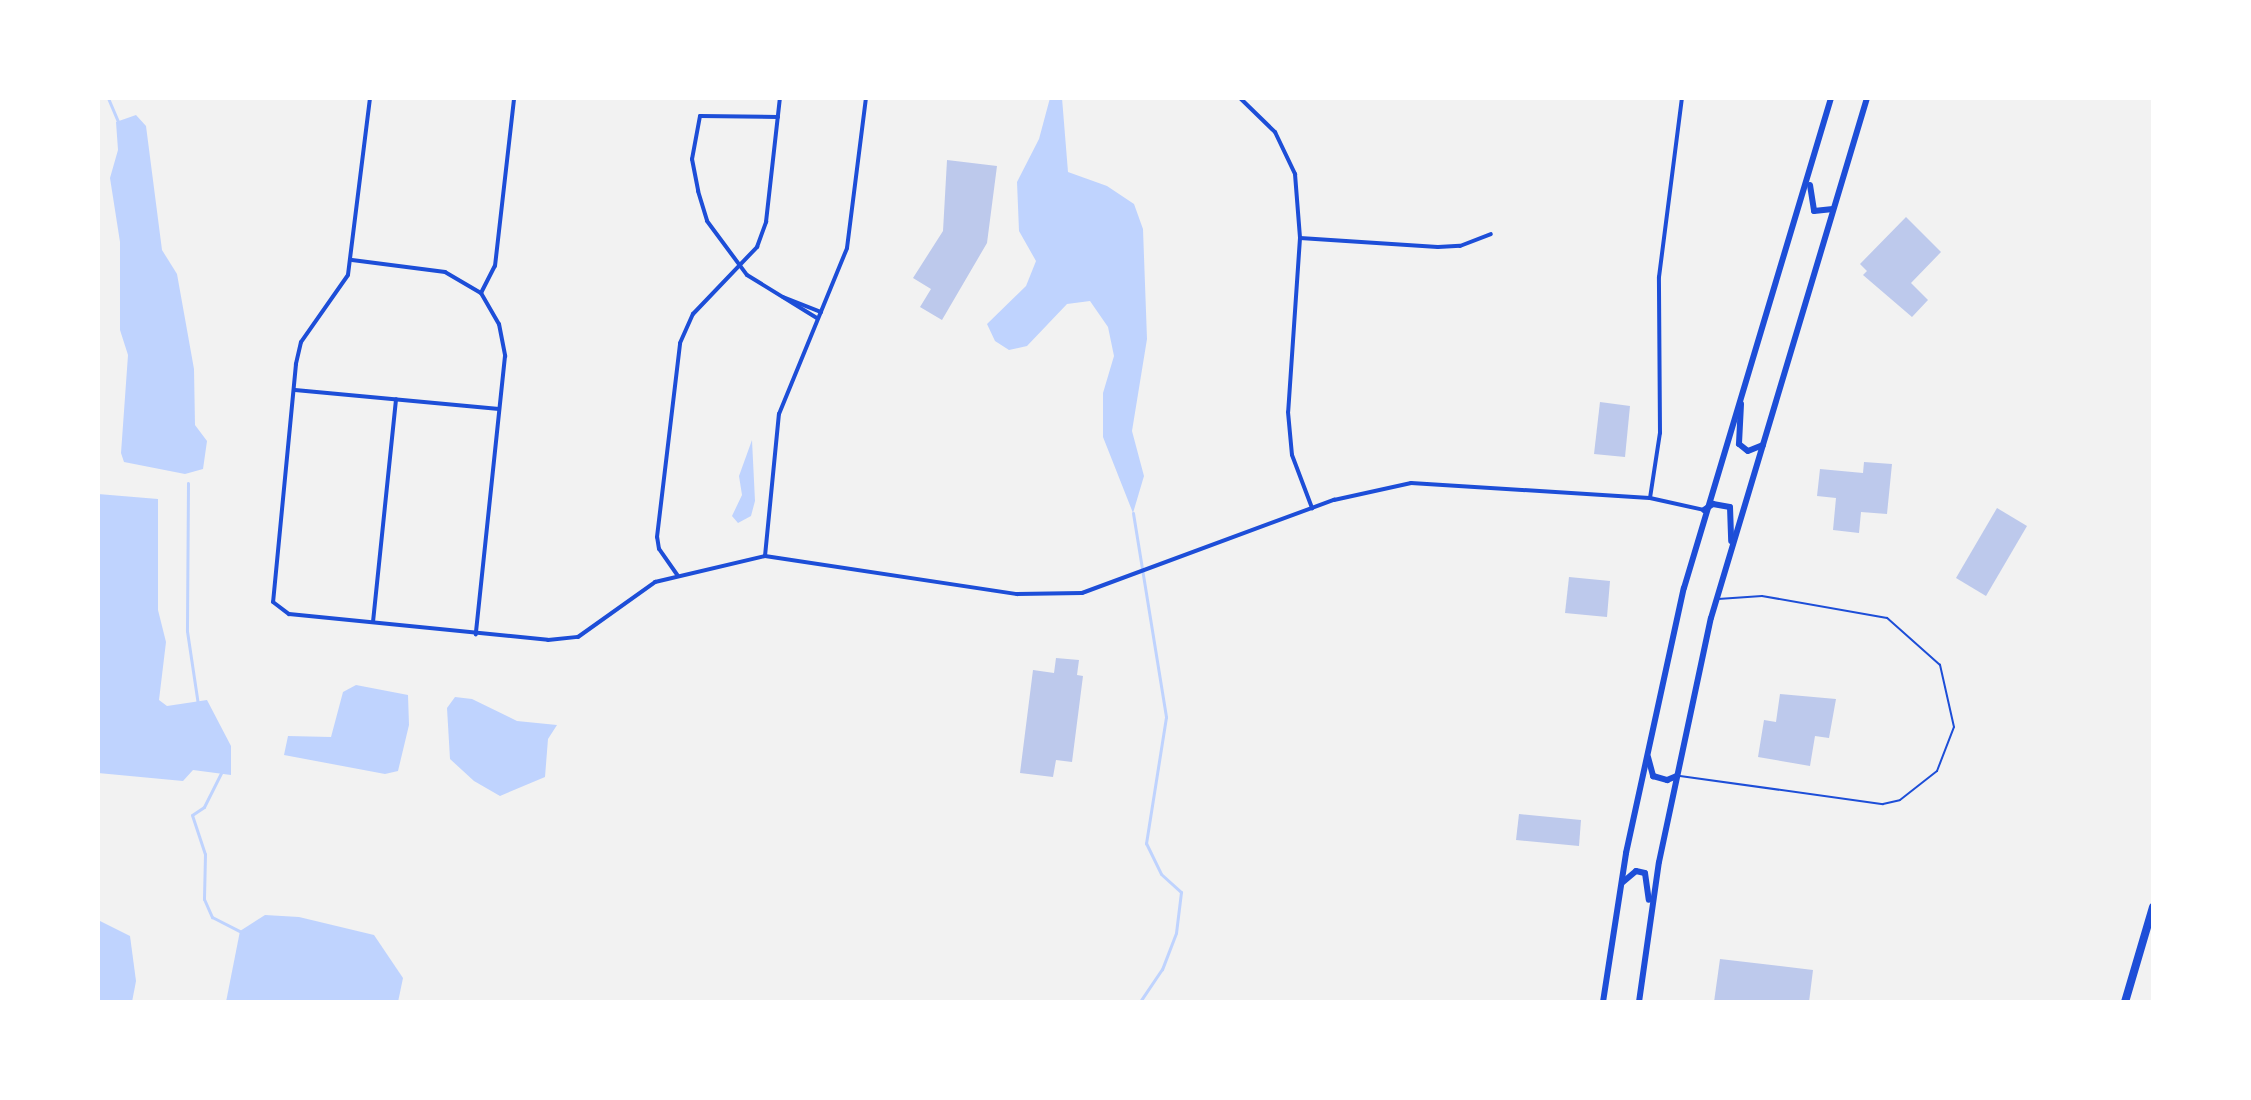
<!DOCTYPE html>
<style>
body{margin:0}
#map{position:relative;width:2251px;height:1100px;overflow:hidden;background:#f2f2f2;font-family:Poppins,sans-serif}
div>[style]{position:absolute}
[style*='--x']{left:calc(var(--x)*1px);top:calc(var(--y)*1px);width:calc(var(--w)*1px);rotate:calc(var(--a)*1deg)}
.water>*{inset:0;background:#bfd3fe}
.stream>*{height:3px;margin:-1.5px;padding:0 1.5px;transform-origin:1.5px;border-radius:1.5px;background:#bfd3fe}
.building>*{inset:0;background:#bdc9ec}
.service>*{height:2px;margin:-1px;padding:0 1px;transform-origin:1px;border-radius:1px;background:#1d4ed8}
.minor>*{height:4px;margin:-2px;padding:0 2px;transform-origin:2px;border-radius:2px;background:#1d4ed8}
.secondary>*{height:6px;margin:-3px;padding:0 3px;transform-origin:3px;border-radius:3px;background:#1d4ed8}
.motorway>*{height:8px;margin:-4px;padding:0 4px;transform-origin:4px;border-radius:4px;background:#1d4ed8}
span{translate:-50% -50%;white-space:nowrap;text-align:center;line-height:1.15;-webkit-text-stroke:7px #fff;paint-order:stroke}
.frame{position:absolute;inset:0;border:100px solid #fff;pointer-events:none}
</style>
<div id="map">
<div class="water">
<div style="clip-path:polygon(1050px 98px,1062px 98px,1068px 172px,1107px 186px,1134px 204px,1143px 229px,1147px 339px,1132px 431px,1144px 476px,1133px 513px,1103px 437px,1103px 393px,1114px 356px,1108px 327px,1090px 301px,1067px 304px,1027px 346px,1009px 350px,995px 341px,987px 324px,1026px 286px,1036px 261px,1019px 231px,1017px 182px,1039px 139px)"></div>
<div style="clip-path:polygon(136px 115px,146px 126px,162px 250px,177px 274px,194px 369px,195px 425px,207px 441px,203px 469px,185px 474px,124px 462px,121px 453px,128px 355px,120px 330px,120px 242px,110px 178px,118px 150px,116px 122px)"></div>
<div style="clip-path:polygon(752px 440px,755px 501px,751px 516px,738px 523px,732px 516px,742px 495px,739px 476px)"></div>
<div style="clip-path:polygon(98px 494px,158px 499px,158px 610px,166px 642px,159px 700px,167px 706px,207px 700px,231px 746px,231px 775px,193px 770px,183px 781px,98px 773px)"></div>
<div style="clip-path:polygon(356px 685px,408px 695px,409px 725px,398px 771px,385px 774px,284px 755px,288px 736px,331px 737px,343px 692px)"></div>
<div style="clip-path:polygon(455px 697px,472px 699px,517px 721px,557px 725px,548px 739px,545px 777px,500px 796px,474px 781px,450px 759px,447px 708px)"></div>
<div style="clip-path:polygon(265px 915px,299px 917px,374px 935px,403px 978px,398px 1002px,226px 1002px,240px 931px)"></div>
<div style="clip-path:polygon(98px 920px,130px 936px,136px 981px,132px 1002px,98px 1001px)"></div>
</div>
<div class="stream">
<div style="--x:108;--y:98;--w:26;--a:67"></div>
<div style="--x:188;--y:483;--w:148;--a:90.4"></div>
<div style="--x:187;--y:631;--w:75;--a:81.5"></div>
<div style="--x:1133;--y:513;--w:207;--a:80.8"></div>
<div style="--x:1166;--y:717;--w:128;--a:99"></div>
<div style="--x:1146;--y:843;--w:34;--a:64"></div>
<div style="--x:1161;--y:874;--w:27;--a:42"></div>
<div style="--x:1181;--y:892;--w:41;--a:97"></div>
<div style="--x:1176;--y:933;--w:39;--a:111"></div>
<div style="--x:1162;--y:969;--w:40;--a:124"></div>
<div style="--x:222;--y:771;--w:40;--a:116.6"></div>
<div style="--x:204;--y:807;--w:14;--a:146"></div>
<div style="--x:192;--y:815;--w:41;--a:71.6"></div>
<div style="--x:205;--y:854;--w:45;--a:91.3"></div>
<div style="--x:204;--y:899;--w:20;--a:66"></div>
<div style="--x:212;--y:917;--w:31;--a:27"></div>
</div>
<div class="building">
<div style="clip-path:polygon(947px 160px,997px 166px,987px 243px,942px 320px,920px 307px,931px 289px,913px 278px,943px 231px)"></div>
<div style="clip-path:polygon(1906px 217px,1941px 252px,1911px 283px,1928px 300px,1912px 317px,1863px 275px,1867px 271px,1860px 264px)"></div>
<div style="clip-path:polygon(1600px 402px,1630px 406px,1625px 457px,1594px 454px)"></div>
<div style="clip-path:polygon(1864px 462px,1892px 464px,1887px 514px,1861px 512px,1859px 533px,1833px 530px,1836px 498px,1817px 496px,1820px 469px,1863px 473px)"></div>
<div style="clip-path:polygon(1997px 508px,2027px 526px,1986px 596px,1956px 578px)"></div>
<div style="clip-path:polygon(1569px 577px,1610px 581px,1607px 617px,1565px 613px)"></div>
<div style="clip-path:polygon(1056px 658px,1079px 660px,1077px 675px,1083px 676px,1072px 762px,1056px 760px,1053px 777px,1020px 773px,1033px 670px,1054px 673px)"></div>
<div style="clip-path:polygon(1780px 694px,1836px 699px,1829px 738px,1815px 736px,1810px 766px,1758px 757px,1764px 720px,1776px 722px)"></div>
<div style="clip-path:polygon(1519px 814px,1581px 820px,1579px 846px,1516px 840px)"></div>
<div style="clip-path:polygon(1720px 959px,1813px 970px,1809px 1002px,1714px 1002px)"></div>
</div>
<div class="service">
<div style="--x:1680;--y:776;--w:205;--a:7.9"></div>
<div style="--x:1883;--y:804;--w:17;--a:-13"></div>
<div style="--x:1900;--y:800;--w:47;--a:-38.1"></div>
<div style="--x:1937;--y:771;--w:47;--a:-68.9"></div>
<div style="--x:1954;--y:727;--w:64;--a:-102.7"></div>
<div style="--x:1940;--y:665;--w:71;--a:-138.4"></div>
<div style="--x:1887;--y:618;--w:127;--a:-170"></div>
<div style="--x:1762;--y:596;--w:44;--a:176.1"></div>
</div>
<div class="minor">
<div style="--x:370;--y:98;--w:178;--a:97.1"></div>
<div style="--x:348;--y:275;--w:82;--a:125"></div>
<div style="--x:301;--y:342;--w:23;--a:103"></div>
<div style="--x:296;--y:364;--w:239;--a:95.5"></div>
<div style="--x:273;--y:602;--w:20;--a:37"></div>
<div style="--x:289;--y:614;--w:260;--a:5.7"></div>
<div style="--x:548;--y:640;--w:30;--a:-6"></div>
<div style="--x:578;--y:637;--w:95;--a:-35.5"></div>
<div style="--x:655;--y:582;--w:113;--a:-13.3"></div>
<div style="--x:765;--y:556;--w:255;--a:8.6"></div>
<div style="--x:1017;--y:594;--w:65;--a:-0.9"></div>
<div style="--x:1082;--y:593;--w:269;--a:-20.3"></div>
<div style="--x:1334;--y:500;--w:79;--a:-12.4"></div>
<div style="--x:1411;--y:483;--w:239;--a:3.6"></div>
<div style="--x:1650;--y:498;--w:55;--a:12.5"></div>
<div style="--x:1240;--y:98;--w:49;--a:44.2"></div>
<div style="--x:1275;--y:132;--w:47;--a:64.5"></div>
<div style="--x:1295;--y:174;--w:64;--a:85.5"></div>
<div style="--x:1300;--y:238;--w:174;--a:93.9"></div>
<div style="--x:1288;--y:412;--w:43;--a:84.7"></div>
<div style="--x:1292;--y:455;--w:57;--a:69.3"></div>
<div style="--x:778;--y:117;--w:78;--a:-179.3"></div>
<div style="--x:700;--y:116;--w:44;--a:100.5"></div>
<div style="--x:692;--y:159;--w:33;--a:79"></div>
<div style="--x:698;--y:191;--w:31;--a:73"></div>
<div style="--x:707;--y:221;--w:67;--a:53.5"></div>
<div style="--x:747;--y:275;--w:82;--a:31.6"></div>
<div style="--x:1300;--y:238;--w:138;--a:3.7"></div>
<div style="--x:1438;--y:247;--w:22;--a:-3"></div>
<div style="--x:1460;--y:246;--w:33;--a:-21"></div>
<div style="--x:352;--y:260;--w:94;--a:7.4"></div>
<div style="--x:445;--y:272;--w:42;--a:30.3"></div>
<div style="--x:481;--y:293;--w:36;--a:60"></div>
<div style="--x:499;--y:324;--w:33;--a:79"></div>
<div style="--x:505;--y:356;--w:280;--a:96"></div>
<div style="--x:481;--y:293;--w:30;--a:-63"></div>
<div style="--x:495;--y:266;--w:169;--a:-83.5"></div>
<div style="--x:783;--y:297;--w:41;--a:21.5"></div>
<div style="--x:295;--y:390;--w:205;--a:5.3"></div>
<div style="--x:1650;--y:498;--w:66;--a:-81.3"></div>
<div style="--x:1660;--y:433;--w:156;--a:-90.4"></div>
<div style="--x:1659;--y:277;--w:180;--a:-82.7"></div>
<div style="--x:765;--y:556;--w:143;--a:-84.4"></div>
<div style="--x:779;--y:414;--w:179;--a:-67.7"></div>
<div style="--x:847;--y:248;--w:151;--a:-82.8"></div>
<div style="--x:678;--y:576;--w:33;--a:-125"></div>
<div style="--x:659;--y:549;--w:12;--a:-99"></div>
<div style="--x:657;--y:537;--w:195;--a:-83.2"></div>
<div style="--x:680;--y:343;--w:32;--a:-66"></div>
<div style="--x:693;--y:314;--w:93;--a:-46.3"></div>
<div style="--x:757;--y:247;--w:27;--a:-70"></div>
<div style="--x:766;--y:222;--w:125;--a:-83.6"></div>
<div style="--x:373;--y:622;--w:224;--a:-84.1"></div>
</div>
<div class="secondary">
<div style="--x:1810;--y:185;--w:26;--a:81"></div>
<div style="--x:1814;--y:211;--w:19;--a:-6"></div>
<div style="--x:1741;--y:404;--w:40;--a:92.9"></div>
<div style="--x:1739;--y:444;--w:11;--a:38"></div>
<div style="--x:1748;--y:451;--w:16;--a:-22"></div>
<div style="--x:1704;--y:510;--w:11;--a:-34"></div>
<div style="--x:1713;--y:504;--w:17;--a:10"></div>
<div style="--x:1730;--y:507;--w:34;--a:88"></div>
<div style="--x:1648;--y:757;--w:20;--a:75"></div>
<div style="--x:1653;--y:776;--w:15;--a:16"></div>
<div style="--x:1667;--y:780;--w:11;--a:-22"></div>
<div style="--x:1623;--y:882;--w:17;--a:-40"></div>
<div style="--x:1636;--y:871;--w:9;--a:13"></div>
<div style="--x:1645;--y:873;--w:27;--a:82"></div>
<div style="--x:1603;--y:1002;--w:151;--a:-81.2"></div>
<div style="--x:1626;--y:853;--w:271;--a:-77.7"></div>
<div style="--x:1684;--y:588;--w:512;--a:-73.3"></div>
<div style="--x:1639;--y:1002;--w:141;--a:-81.9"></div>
<div style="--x:1659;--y:862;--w:249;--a:-78"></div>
<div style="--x:1711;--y:618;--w:543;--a:-73.3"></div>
</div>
<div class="motorway">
<div style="--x:2125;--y:1002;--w:99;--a:-73.6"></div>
</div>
<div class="frame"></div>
</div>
